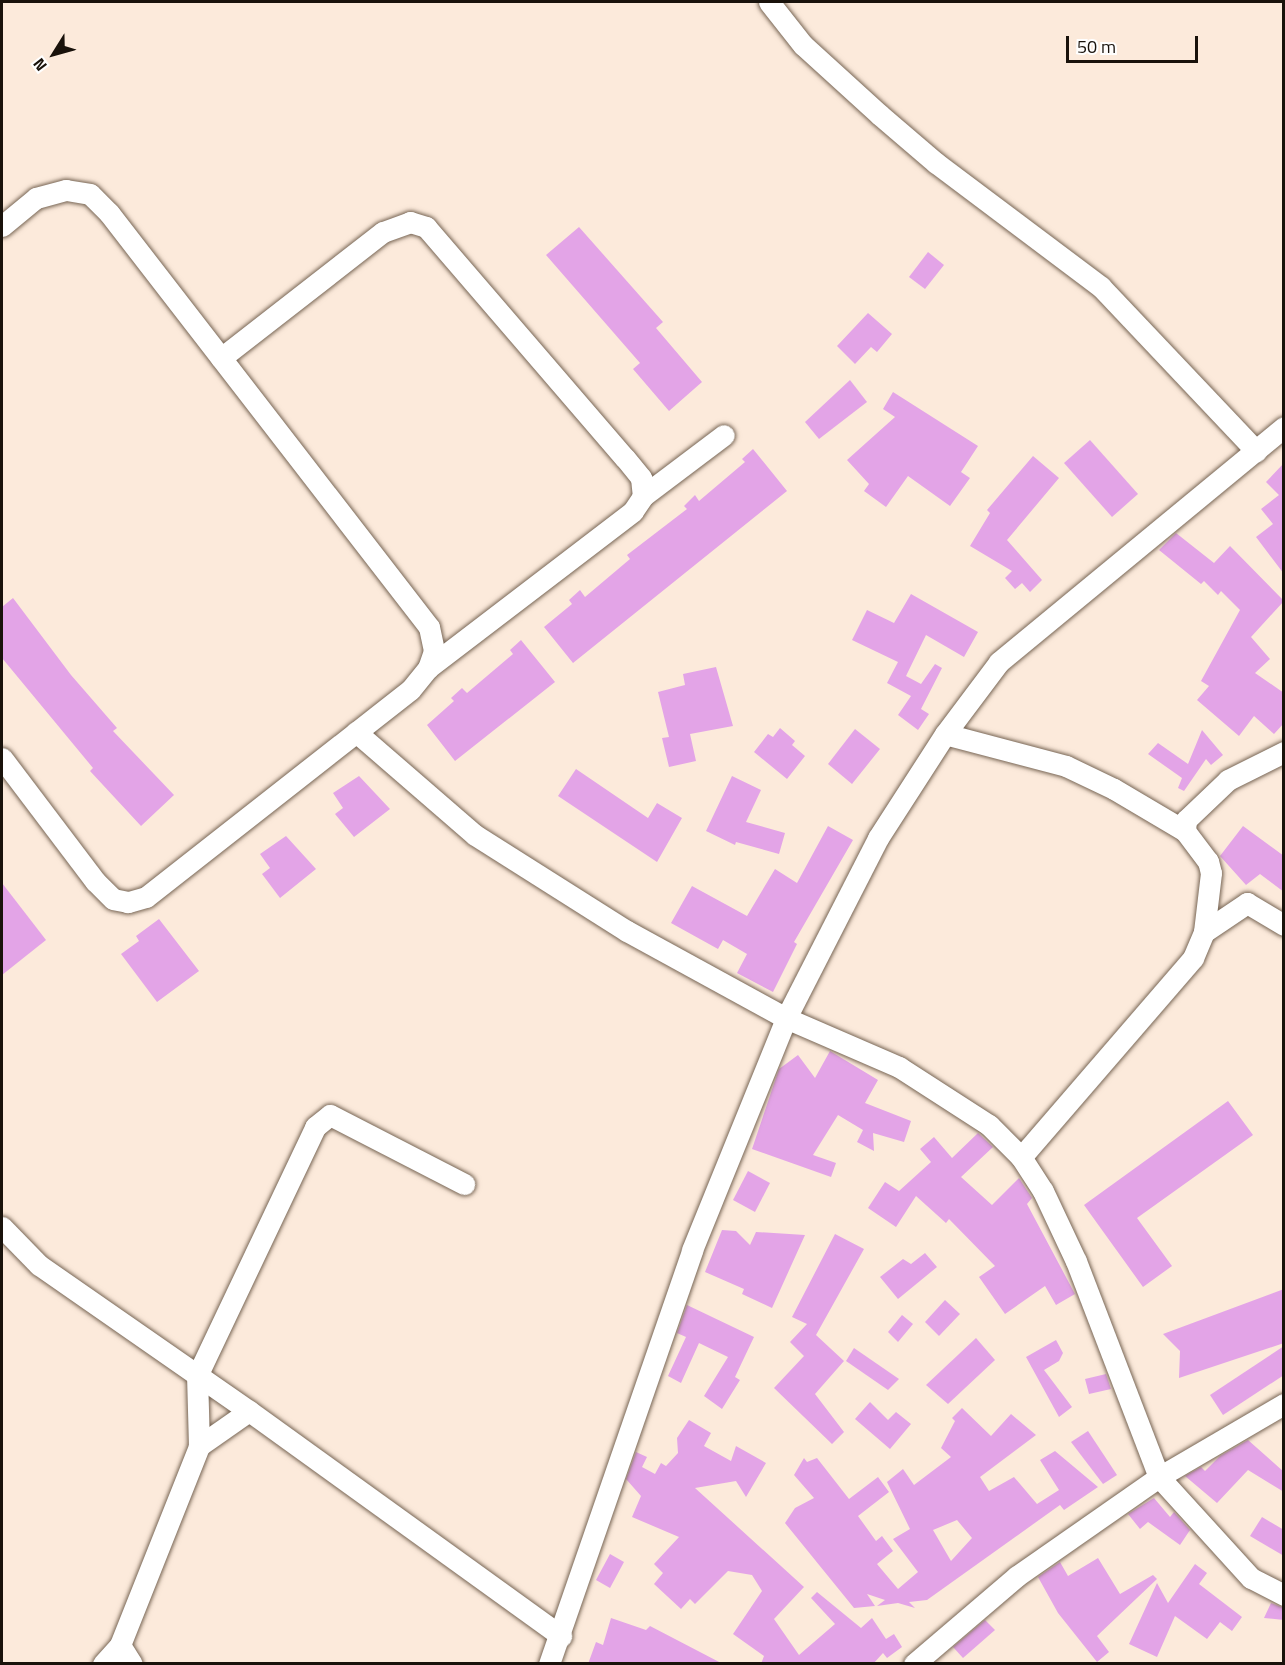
<!DOCTYPE html>
<style>
body{margin:0}
#map{position:relative;width:1285px;height:1665px;overflow:hidden;background:#fceadb;font-family:"Titillium Web",sans-serif}
div>[style]{position:absolute}
[style*='--x']{left:calc(var(--x)*1px);top:calc(var(--y)*1px);width:calc(var(--w)*1px);rotate:calc(var(--a)*1deg)}
.building>*{inset:0;background:#e3a4e7}
.roads{filter:drop-shadow(0 0 2px #776554) drop-shadow(0 0 2px #776554)}
.minor>*{height:21px;margin:-10.5px;padding:0 10.5px;transform-origin:10.5px;border-radius:10.5px;background:#fff}
span{translate:-50% -50%;white-space:nowrap;text-align:center;line-height:1.15;-webkit-text-stroke:4.5px #fff;paint-order:stroke}
.frame{position:absolute;inset:0;border:3px solid #19120b;pointer-events:none}
.north{position:absolute;left:24px;top:24px;width:60px;height:60px;-webkit-text-stroke:4px #fff;paint-order:stroke;rotate:233deg;font-size:16px;font-weight:700;line-height:24px;text-align:center;color:#19120b}
.north::after{content:'';display:block;margin:auto;width:21px;height:27px;background:#19120b;clip-path:polygon(50% 0,100% 100%,50% 72%,0 100%)}
.scale{position:absolute;left:1066px;top:36px;width:132px;height:27px;box-sizing:border-box;border:3px solid #19120b;border-top:0;padding-left:8px;font-size:18px;line-height:21px;white-space:nowrap;color:#19120b;-webkit-text-stroke:4px #fff;paint-order:stroke}
</style>
<div id="map">
<div class="building">
<div style="clip-path:polygon(579px 227px,663px 322px,656px 328px,702px 382px,669px 411px,633px 369px,640px 363px,546px 255px)"></div>
<div style="clip-path:polygon(928px 252px,944px 265px,925px 289px,909px 277px)"></div>
<div style="clip-path:polygon(868px 313px,892px 334px,877px 352px,871px 347px,855px 364px,837px 346px)"></div>
<div style="clip-path:polygon(850px 380px,867px 402px,819px 439px,805px 422px)"></div>
<div style="clip-path:polygon(893px 392px,978px 446px,961px 472px,970px 478px,950px 506px,908px 476px,886px 507px,864px 491px,869px 484px,847px 460px,895px 417px,883px 409px)"></div>
<div style="clip-path:polygon(1090px 440px,1138px 494px,1112px 517px,1064px 463px)"></div>
<div style="clip-path:polygon(753px 449px,787px 491px,573px 663px,544px 627px,572px 604px,569px 600px,580px 590px,585px 597px,630px 559px,627px 555px,687px 509px,684px 506px,695px 495px,699px 501px,745px 462px,742px 459px)"></div>
<div style="clip-path:polygon(1033px 456px,1059px 478px,1007px 540px,1042px 580px,1030px 592px,1022px 583px,1015px 589px,1005px 578px,1012px 571px,970px 546px,990px 513px,987px 510px)"></div>
<div style="clip-path:polygon(1284px 463px,1284px 574px,1256px 537px,1273px 524px,1261px 509px,1279px 495px,1266px 482px)"></div>
<div style="clip-path:polygon(1176px 533px,1214px 563px,1230px 546px,1284px 601px,1251px 637px,1270px 659px,1255px 673px,1284px 693px,1284px 723px,1274px 734px,1254px 716px,1239px 736px,1197px 700px,1209px 686px,1201px 681px,1240px 610px,1221px 591px,1218px 595px,1204px 581px,1201px 584px,1159px 550px)"></div>
<div style="clip-path:polygon(911px 594px,978px 632px,964px 657px,926px 635px,906px 676px,921px 684px,935px 664px,942px 668px,921px 709px,929px 714px,918px 730px,898px 715px,911px 696px,887px 683px,898px 662px,852px 640px,867px 610px,894px 623px)"></div>
<div style="clip-path:polygon(13px 598px,71px 675px,117px 728px,113px 731px,174px 795px,141px 826px,90px 771px,93px 768px,2px 658px,2px 607px)"></div>
<div style="clip-path:polygon(521px 640px,555px 682px,455px 761px,427px 725px,454px 701px,451px 698px,462px 688px,467px 693px,513px 654px,510px 650px)"></div>
<div style="clip-path:polygon(716px 667px,733px 726px,690px 734px,696px 761px,669px 767px,662px 738px,669px 737px,658px 692px,685px 685px,683px 674px)"></div>
<div style="clip-path:polygon(780px 728px,795px 741px,792px 745px,805px 756px,787px 779px,754px 752px,768px 734px,773px 737px)"></div>
<div style="clip-path:polygon(855px 729px,880px 749px,852px 784px,828px 764px)"></div>
<div style="clip-path:polygon(1202px 730px,1223px 755px,1211px 765px,1206px 759px,1184px 791px,1178px 788px,1182px 778px,1148px 754px,1158px 743px,1188px 764px)"></div>
<div style="clip-path:polygon(576px 769px,648px 818px,657px 803px,682px 818px,657px 862px,558px 796px)"></div>
<div style="clip-path:polygon(359px 776px,390px 809px,354px 837px,335px 814px,343px 808px,333px 793px)"></div>
<div style="clip-path:polygon(732px 776px,761px 790px,746px 822px,785px 833px,779px 854px,736px 842px,735px 845px,706px 831px)"></div>
<div style="clip-path:polygon(828px 826px,853px 840px,794px 942px,797px 944px,773px 992px,737px 973px,747px 954px,723px 940px,718px 949px,671px 923px,692px 886px,747px 916px,775px 869px,797px 883px)"></div>
<div style="clip-path:polygon(1243px 826px,1284px 856px,1284px 892px,1260px 874px,1246px 885px,1220px 856px)"></div>
<div style="clip-path:polygon(286px 836px,316px 869px,280px 898px,262px 874px,270px 868px,260px 854px)"></div>
<div style="clip-path:polygon(2px 883px,46px 940px,2px 975px)"></div>
<div style="clip-path:polygon(159px 919px,199px 971px,157px 1002px,121px 954px,139px 941px,136px 936px)"></div>
<div style="clip-path:polygon(830px 1051px,878px 1080px,865px 1103px,911px 1121px,904px 1142px,873px 1133px,874px 1151px,857px 1142px,863px 1130px,838px 1115px,813px 1155px,836px 1163px,831px 1177px,752px 1149px,779px 1069px,798px 1055px,815px 1078px)"></div>
<div style="clip-path:polygon(1228px 1101px,1253px 1135px,1137px 1218px,1172px 1266px,1143px 1287px,1084px 1205px)"></div>
<div style="clip-path:polygon(978px 1133px,993px 1147px,961px 1177px,992px 1205px,1019px 1178px,1032px 1198px,1027px 1204px,1075px 1294px,1056px 1305px,1045px 1286px,1005px 1314px,979px 1277px,995px 1266px,949px 1219px,946px 1223px,916px 1196px,896px 1227px,868px 1208px,885px 1182px,899px 1191px,931px 1162px,920px 1149px,934px 1137px,952px 1158px)"></div>
<div style="clip-path:polygon(748px 1171px,770px 1183px,755px 1212px,733px 1200px)"></div>
<div style="clip-path:polygon(722px 1230px,736px 1231px,750px 1245px,756px 1232px,805px 1235px,772px 1308px,742px 1294px,744px 1289px,705px 1272px)"></div>
<div style="clip-path:polygon(835px 1234px,864px 1249px,816px 1335px,844px 1361px,815px 1394px,844px 1432px,832px 1444px,774px 1388px,804px 1356px,790px 1342px,807px 1324px,792px 1317px)"></div>
<div style="clip-path:polygon(925px 1253px,937px 1267px,898px 1299px,880px 1277px,903px 1259px,911px 1264px)"></div>
<div style="clip-path:polygon(1284px 1289px,1284px 1343px,1179px 1378px,1180px 1351px,1163px 1334px)"></div>
<div style="clip-path:polygon(945px 1300px,960px 1314px,939px 1336px,925px 1322px)"></div>
<div style="clip-path:polygon(687px 1305px,754px 1337px,735px 1377px,740px 1380px,722px 1409px,704px 1396px,728px 1357px,699px 1343px,681px 1383px,668px 1376px,686px 1337px,677px 1333px)"></div>
<div style="clip-path:polygon(902px 1315px,913px 1324px,898px 1342px,888px 1332px)"></div>
<div style="clip-path:polygon(976px 1338px,995px 1360px,948px 1404px,926px 1385px)"></div>
<div style="clip-path:polygon(1056px 1340px,1063px 1353px,1059px 1361px,1044px 1370px,1072px 1407px,1059px 1417px,1026px 1357px)"></div>
<div style="clip-path:polygon(1284px 1346px,1284px 1375px,1223px 1415px,1210px 1395px)"></div>
<div style="clip-path:polygon(854px 1348px,899px 1379px,888px 1390px,846px 1361px)"></div>
<div style="clip-path:polygon(1106px 1374px,1111px 1389px,1089px 1394px,1085px 1379px)"></div>
<div style="clip-path:polygon(870px 1402px,888px 1420px,896px 1412px,911px 1424px,890px 1449px,855px 1419px)"></div>
<div style="clip-path:polygon(evenodd,962px 1408px,991px 1436px,1011px 1414px,1036px 1435px,980px 1477px,989px 1491px,1014px 1477px,1037px 1504px,1059px 1490px,1040px 1460px,1055px 1451px,1098px 1487px,1064px 1510px,1060px 1505px,927px 1600px,909px 1602px,915px 1608px,898px 1603px,877px 1606px,885px 1600px,867px 1594px,875px 1606px,854px 1608px,785px 1523px,795px 1508px,814px 1498px,794px 1475px,804px 1458px,807px 1462px,817px 1458px,849px 1499px,878px 1477px,889px 1492px,858px 1516px,876px 1541px,882px 1536px,893px 1551px,877px 1564px,898px 1589px,918px 1572px,893px 1539px,910px 1529px,887px 1482px,903px 1469px,914px 1485px,951px 1457px,941px 1448px,955px 1421px,952px 1418px,962px 1408px,957px 1520px,972px 1538px,951px 1561px,933px 1530px,957px 1520px)"></div>
<div style="clip-path:polygon(689px 1420px,711px 1433px,704px 1446px,731px 1461px,736px 1446px,766px 1463px,746px 1497px,736px 1481px,695px 1488px,804px 1587px,774px 1619px,799px 1655px,835px 1624px,811px 1598px,817px 1592px,861px 1628px,872px 1618px,886px 1639px,894px 1634px,902px 1647px,887px 1658px,883px 1653px,873px 1664px,761px 1664px,764px 1656px,733px 1634px,762px 1591px,752px 1575px,728px 1571px,695px 1604px,690px 1599px,681px 1609px,654px 1584px,663px 1573px,654px 1564px,679px 1537px,632px 1517px,641px 1496px,626px 1479px,636px 1452px,647px 1457px,642px 1467px,655px 1474px,661px 1463px,666px 1466px,678px 1453px,677px 1438px)"></div>
<div style="clip-path:polygon(1088px 1431px,1117px 1475px,1103px 1484px,1071px 1442px)"></div>
<div style="clip-path:polygon(1248px 1440px,1284px 1472px,1284px 1492px,1248px 1470px,1217px 1503px,1185px 1476px,1201px 1467px,1205px 1471px,1220px 1456px)"></div>
<div style="clip-path:polygon(1154px 1498px,1170px 1517px,1174px 1512px,1190px 1530px,1180px 1545px,1148px 1522px,1140px 1529px,1128px 1514px)"></div>
<div style="clip-path:polygon(1262px 1517px,1284px 1530px,1284px 1556px,1250px 1536px)"></div>
<div style="clip-path:polygon(610px 1554px,624px 1562px,610px 1588px,596px 1580px)"></div>
<div style="clip-path:polygon(1098px 1558px,1120px 1594px,1153px 1575px,1157px 1579px,1097px 1636px,1109px 1652px,1097px 1662px,1058px 1613px,1038px 1577px,1060px 1562px,1068px 1576px)"></div>
<div style="clip-path:polygon(1195px 1564px,1207px 1573px,1199px 1584px,1242px 1617px,1232px 1631px,1220px 1622px,1207px 1639px,1175px 1616px,1157px 1657px,1129px 1644px,1157px 1583px,1168px 1603px)"></div>
<div style="clip-path:polygon(1271px 1603px,1284px 1608px,1284px 1620px,1264px 1618px)"></div>
<div style="clip-path:polygon(611px 1618px,646px 1630px,650px 1626px,723px 1664px,588px 1664px,596px 1642px,603px 1645px)"></div>
<div style="clip-path:polygon(985px 1620px,995px 1630px,963px 1658px,953px 1647px)"></div>
</div>
<div class="roads">
<div class="minor">
<div style="--x:769;--y:2;--w:55;--a:51.7"></div>
<div style="--x:803;--y:45;--w:104;--a:42.3"></div>
<div style="--x:880;--y:115;--w:74;--a:40.6"></div>
<div style="--x:936;--y:163;--w:206;--a:36.9"></div>
<div style="--x:1101;--y:287;--w:226;--a:46.6"></div>
<div style="--x:2;--y:226;--w:44;--a:-39.5"></div>
<div style="--x:36;--y:198;--w:31;--a:-15"></div>
<div style="--x:66;--y:190;--w:24;--a:9"></div>
<div style="--x:90;--y:194;--w:27;--a:45"></div>
<div style="--x:109;--y:213;--w:523;--a:52.3"></div>
<div style="--x:429;--y:627;--w:25;--a:78"></div>
<div style="--x:434;--y:651;--w:18;--a:109"></div>
<div style="--x:428;--y:668;--w:28;--a:129"></div>
<div style="--x:410;--y:690;--w:335;--a:141.9"></div>
<div style="--x:146;--y:897;--w:19;--a:164"></div>
<div style="--x:128;--y:902;--w:15;--a:-169"></div>
<div style="--x:113;--y:899;--w:25;--a:-135"></div>
<div style="--x:95;--y:881;--w:154;--a:-127.1"></div>
<div style="--x:221;--y:358;--w:205;--a:-37.9"></div>
<div style="--x:383;--y:232;--w:29;--a:-20"></div>
<div style="--x:410;--y:222;--w:17;--a:17"></div>
<div style="--x:426;--y:227;--w:305;--a:49.3"></div>
<div style="--x:625;--y:458;--w:26;--a:51"></div>
<div style="--x:641;--y:478;--w:18;--a:84"></div>
<div style="--x:428;--y:668;--w:258;--a:-37.4"></div>
<div style="--x:633;--y:511;--w:18;--a:-56"></div>
<div style="--x:643;--y:496;--w:101;--a:-37"></div>
<div style="--x:356;--y:732;--w:157;--a:40.9"></div>
<div style="--x:475;--y:835;--w:180;--a:32.3"></div>
<div style="--x:627;--y:931;--w:181;--a:28.7"></div>
<div style="--x:786;--y:1018;--w:123;--a:23.4"></div>
<div style="--x:899;--y:1067;--w:107;--a:32.8"></div>
<div style="--x:989;--y:1125;--w:45;--a:45"></div>
<div style="--x:1021;--y:1157;--w:40;--a:57.1"></div>
<div style="--x:1043;--y:1191;--w:77;--a:64.8"></div>
<div style="--x:1076;--y:1261;--w:231;--a:69"></div>
<div style="--x:1159;--y:1477;--w:137;--a:47.7"></div>
<div style="--x:1251;--y:1578;--w:37;--a:27"></div>
<div style="--x:945;--y:734;--w:125;--a:14.8"></div>
<div style="--x:1066;--y:766;--w:53;--a:25.6"></div>
<div style="--x:1114;--y:789;--w:82;--a:30.6"></div>
<div style="--x:1185;--y:831;--w:38;--a:53"></div>
<div style="--x:1208;--y:861;--w:12;--a:76"></div>
<div style="--x:1211;--y:873;--w:59;--a:96.8"></div>
<div style="--x:1204;--y:932;--w:28;--a:113"></div>
<div style="--x:1193;--y:958;--w:263;--a:130.8"></div>
<div style="--x:1185;--y:831;--w:11;--a:-85"></div>
<div style="--x:1186;--y:820;--w:58;--a:-43.6"></div>
<div style="--x:1228;--y:780;--w:63;--a:-26.6"></div>
<div style="--x:1204;--y:932;--w:52;--a:-34"></div>
<div style="--x:1247;--y:903;--w:43;--a:30.7"></div>
<div style="--x:2;--y:1227;--w:53;--a:45.8"></div>
<div style="--x:39;--y:1265;--w:256;--a:34.8"></div>
<div style="--x:249;--y:1411;--w:385;--a:35.8"></div>
<div style="--x:199;--y:1446;--w:70;--a:-91.6"></div>
<div style="--x:197;--y:1376;--w:276;--a:-64.6"></div>
<div style="--x:315;--y:1127;--w:19;--a:-39"></div>
<div style="--x:330;--y:1115;--w:151;--a:27.2"></div>
<div style="--x:120;--y:1645;--w:22;--a:58"></div>
<div style="--x:103;--y:1664;--w:25;--a:-48"></div>
<div style="--x:120;--y:1645;--w:214;--a:-68.3"></div>
<div style="--x:199;--y:1446;--w:61;--a:-35"></div>
<div style="--x:549;--y:1664;--w:438;--a:-70.9"></div>
<div style="--x:692;--y:1250;--w:250;--a:-67.9"></div>
<div style="--x:786;--y:1018;--w:202;--a:-62.9"></div>
<div style="--x:878;--y:838;--w:124;--a:-57.2"></div>
<div style="--x:945;--y:734;--w:90;--a:-53.1"></div>
<div style="--x:999;--y:662;--w:369;--a:-39.5"></div>
<div style="--x:914;--y:1664;--w:135;--a:-40.5"></div>
<div style="--x:1017;--y:1576;--w:173;--a:-34.9"></div>
<div style="--x:1159;--y:1477;--w:145;--a:-30.3"></div>
</div>
</div>
<div class="frame"></div>
<div class="north">N</div>
<div class="scale">50 m</div>
</div>
